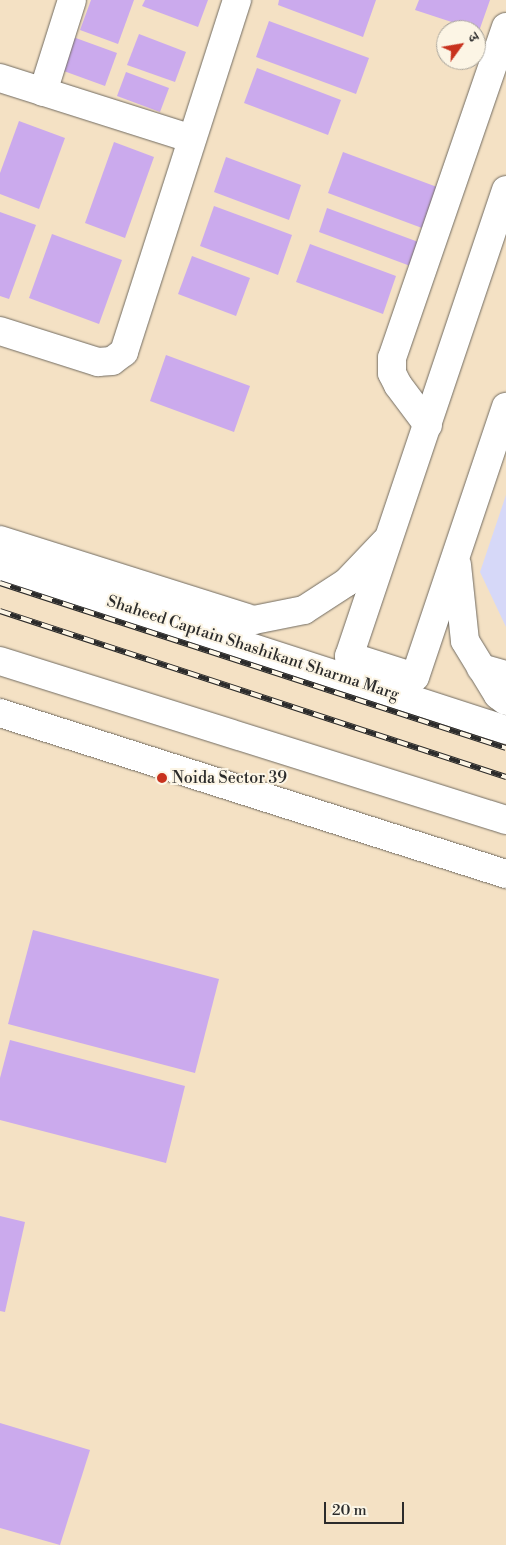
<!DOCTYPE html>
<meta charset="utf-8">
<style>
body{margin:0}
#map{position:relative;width:506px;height:1545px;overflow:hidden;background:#f4e1c4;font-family:"Libre Bodoni","Noto Serif Devanagari",serif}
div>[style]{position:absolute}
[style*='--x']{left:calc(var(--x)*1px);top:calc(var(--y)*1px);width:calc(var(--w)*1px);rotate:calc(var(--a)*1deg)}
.built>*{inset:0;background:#d6d8f8}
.building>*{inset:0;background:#cbaaed}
.roads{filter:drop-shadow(0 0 1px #716b61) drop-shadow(0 0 1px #716b61)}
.minor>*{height:28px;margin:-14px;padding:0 14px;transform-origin:14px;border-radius:14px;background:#fff}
.tertiary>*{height:28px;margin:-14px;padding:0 14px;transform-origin:14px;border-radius:14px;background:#fff}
.secondary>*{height:28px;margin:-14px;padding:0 14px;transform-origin:14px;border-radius:14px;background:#fff}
.rail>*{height:5.5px;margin-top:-2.75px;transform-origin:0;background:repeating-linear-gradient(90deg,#fcf5e5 0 11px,#2b2b2b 0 22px);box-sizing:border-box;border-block:1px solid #2b2b2b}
.dots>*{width:14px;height:14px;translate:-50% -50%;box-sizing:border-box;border:2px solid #fcf5e5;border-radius:50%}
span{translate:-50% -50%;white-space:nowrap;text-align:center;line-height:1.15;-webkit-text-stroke:4px #fcf5e5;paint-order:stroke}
.street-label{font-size:16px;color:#2b2b2b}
.poi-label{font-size:16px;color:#2b2b2b}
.left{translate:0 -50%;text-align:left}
.north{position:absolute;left:436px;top:20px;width:50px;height:50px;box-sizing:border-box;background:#fcf5e5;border:1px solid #a8a49b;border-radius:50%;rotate:58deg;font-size:14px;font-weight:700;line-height:20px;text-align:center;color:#2b2b2b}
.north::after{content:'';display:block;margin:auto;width:18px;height:22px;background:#c8321e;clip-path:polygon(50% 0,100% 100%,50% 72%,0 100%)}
.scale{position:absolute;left:324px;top:1502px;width:80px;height:22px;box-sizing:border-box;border:2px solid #2b2b2b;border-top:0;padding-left:6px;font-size:15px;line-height:18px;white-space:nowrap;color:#2b2b2b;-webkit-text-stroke:4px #fcf5e5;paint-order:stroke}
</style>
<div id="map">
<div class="built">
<div style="clip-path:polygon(506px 495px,506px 627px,480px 572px)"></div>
</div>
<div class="building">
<div style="clip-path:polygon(91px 0,134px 0,118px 44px,80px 30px)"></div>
<div style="clip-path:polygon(145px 0,208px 0,198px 27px,142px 6px)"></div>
<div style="clip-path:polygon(279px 0,376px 0,363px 37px,278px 5px)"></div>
<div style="clip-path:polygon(419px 0,490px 0,478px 34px,476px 30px,415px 10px)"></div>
<div style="clip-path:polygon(269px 21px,369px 58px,356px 94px,256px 57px)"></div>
<div style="clip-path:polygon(139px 34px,186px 52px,175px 82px,127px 65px)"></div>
<div style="clip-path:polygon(73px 37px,117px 53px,105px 86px,61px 70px)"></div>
<div style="clip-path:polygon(257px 68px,341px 100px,328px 135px,244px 103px)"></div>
<div style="clip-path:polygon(126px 72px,169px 88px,160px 112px,117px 96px)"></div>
<div style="clip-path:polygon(19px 121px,65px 138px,39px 209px,0 194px,0 173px)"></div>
<div style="clip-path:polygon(114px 142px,154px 157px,125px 238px,85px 223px)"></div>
<div style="clip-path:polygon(343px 152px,437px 187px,422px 228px,328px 193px)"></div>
<div style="clip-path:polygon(226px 157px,301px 185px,289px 220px,214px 192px)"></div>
<div style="clip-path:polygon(214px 206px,292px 235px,278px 275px,200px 246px)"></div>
<div style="clip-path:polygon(327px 208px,421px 243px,413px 267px,319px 232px)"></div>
<div style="clip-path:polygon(0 212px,36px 225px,9px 299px,0 296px)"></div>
<div style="clip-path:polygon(52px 234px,122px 260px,99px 324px,29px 298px)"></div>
<div style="clip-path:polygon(310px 244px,396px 276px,383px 314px,296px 282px)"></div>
<div style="clip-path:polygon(192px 256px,250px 278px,236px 316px,178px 294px)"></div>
<div style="clip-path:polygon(166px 355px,250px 386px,234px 432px,150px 401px)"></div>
<div style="clip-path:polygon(33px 930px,219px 979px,195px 1073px,8px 1024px)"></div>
<div style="clip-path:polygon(10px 1040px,185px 1086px,166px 1163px,0 1120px,0 1078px)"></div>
<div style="clip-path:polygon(0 1216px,25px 1222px,5px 1312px,0 1311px)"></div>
<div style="clip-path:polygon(0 1423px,90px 1450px,60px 1545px,0 1528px)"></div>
</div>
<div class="roads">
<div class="minor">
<div style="--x:0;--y:78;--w:201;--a:17.6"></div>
<div style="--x:43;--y:92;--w:96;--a:-72.5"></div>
<div style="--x:0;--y:331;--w:103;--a:17.6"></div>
<div style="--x:98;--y:362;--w:14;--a:-4"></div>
<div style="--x:112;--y:361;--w:15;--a:-37"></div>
<div style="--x:124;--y:352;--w:370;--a:-72.2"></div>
<div style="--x:0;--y:540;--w:259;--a:17.5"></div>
<div style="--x:481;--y:668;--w:26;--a:16"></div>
</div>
<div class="tertiary">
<div style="--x:428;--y:425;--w:50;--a:-126.9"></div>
<div style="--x:398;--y:385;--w:13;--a:-117"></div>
<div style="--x:392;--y:373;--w:15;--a:-90"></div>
<div style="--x:392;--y:358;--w:350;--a:-71"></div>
<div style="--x:0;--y:713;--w:531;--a:17.65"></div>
</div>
<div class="secondary">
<div style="--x:506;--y:190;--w:492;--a:108.6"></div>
<div style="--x:349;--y:656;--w:69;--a:17.7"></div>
<div style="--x:415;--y:677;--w:285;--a:-71.4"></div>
<div style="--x:457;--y:565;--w:76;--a:84"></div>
<div style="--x:465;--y:641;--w:63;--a:58.6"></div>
<div style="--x:498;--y:695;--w:10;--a:37"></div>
<div style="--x:0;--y:566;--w:532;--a:17.96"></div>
<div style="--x:197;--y:621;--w:57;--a:-1"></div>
<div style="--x:254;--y:620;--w:51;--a:-11.3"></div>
<div style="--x:304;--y:610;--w:51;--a:-33.1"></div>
<div style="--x:347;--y:582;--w:55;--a:-46.5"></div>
<div style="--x:0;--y:661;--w:530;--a:17.44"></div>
</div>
</div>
<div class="rail">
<div style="--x:0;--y:583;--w:532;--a:18.06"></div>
<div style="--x:0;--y:611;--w:533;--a:18.16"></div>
</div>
<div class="dots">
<div style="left:162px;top:778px;background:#c8321e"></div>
</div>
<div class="street-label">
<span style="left:253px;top:648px;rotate:18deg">Shaheed Captain Shashikant Sharma Marg</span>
</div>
<div class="poi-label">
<span class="left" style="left:172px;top:778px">Noida Sector 39</span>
</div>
<div class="north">उ</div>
<div class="scale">20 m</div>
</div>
